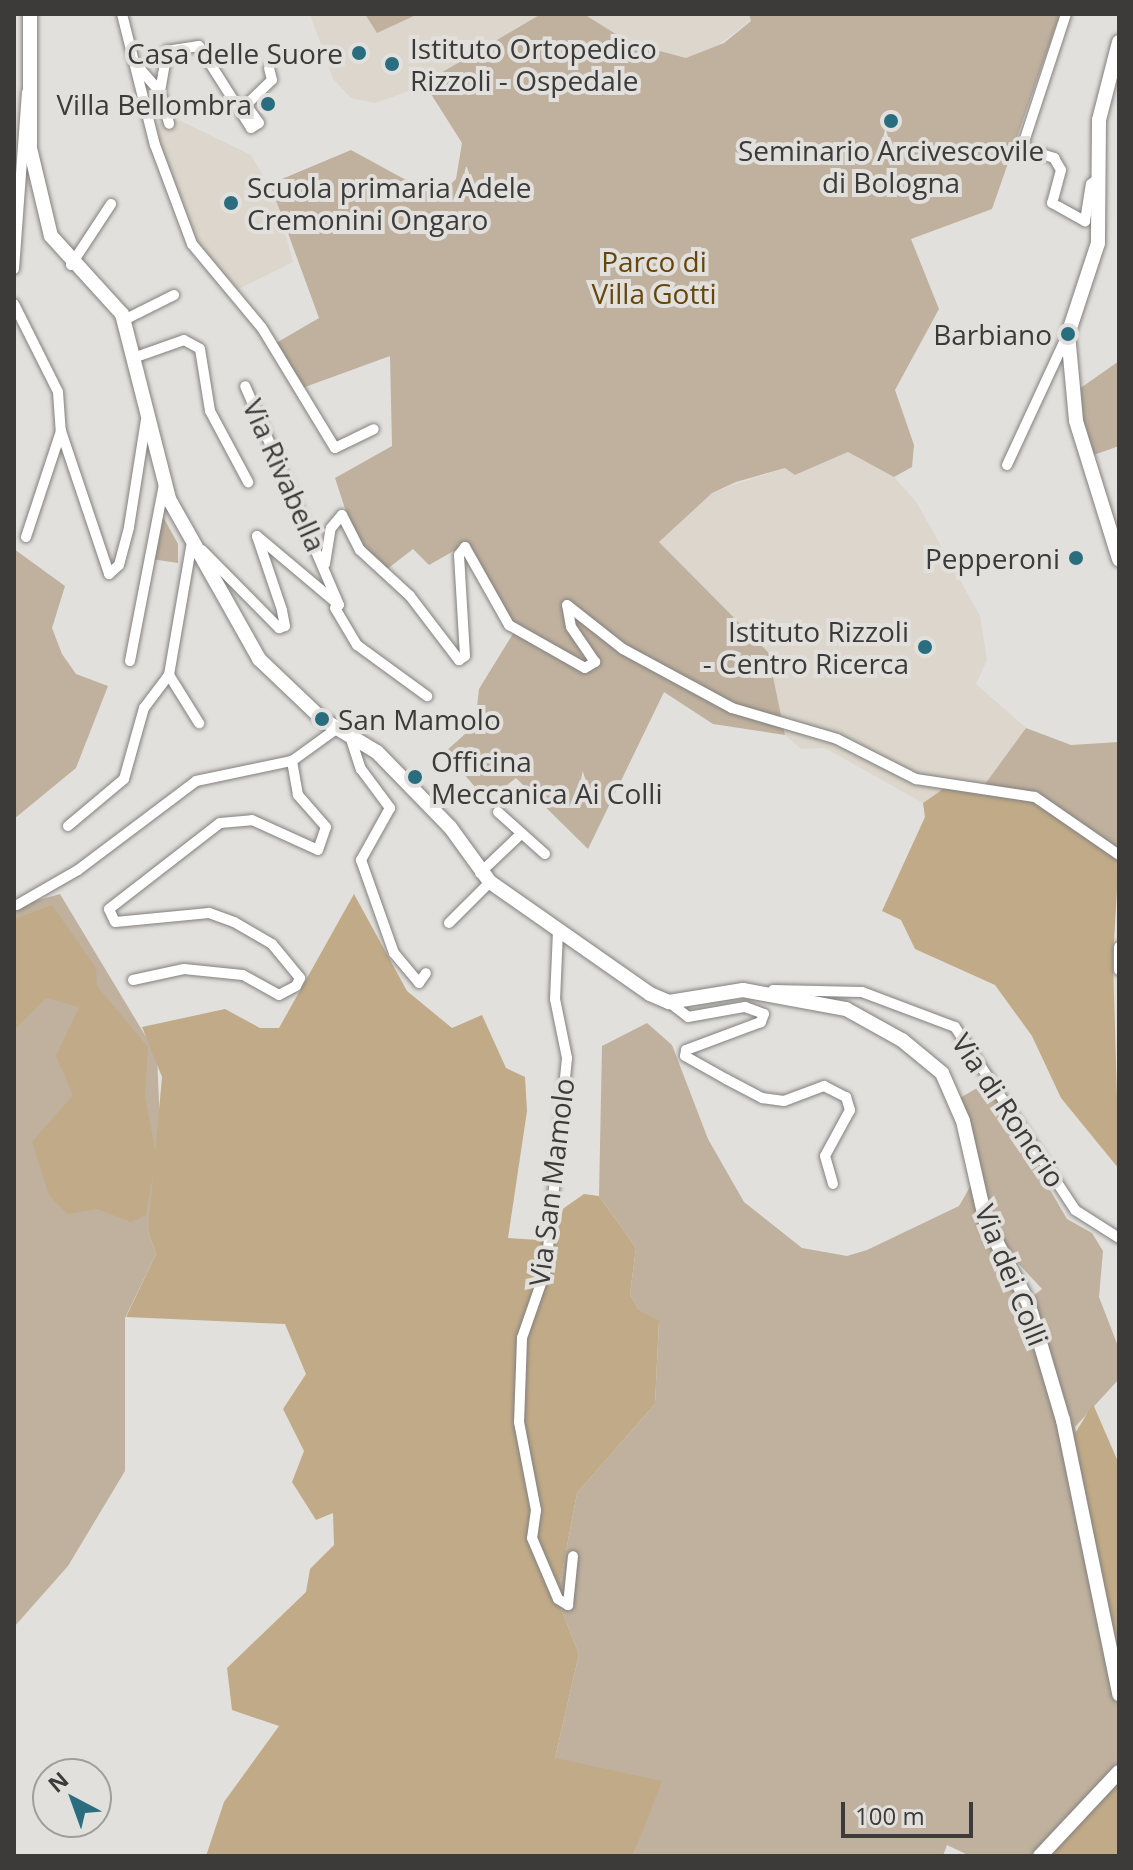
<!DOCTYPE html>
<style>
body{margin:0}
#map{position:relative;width:1133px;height:1870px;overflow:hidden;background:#e2e0dd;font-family:"Open Sans",sans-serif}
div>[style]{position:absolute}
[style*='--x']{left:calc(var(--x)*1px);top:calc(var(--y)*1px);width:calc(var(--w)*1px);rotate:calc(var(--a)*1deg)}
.built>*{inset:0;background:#dcd6cc}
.green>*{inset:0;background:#bfb19e}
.forest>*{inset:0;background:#c1aa88}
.roads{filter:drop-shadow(0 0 2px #82807e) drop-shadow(0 0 2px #82807e)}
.street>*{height:10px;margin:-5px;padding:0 5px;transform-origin:5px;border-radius:5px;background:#fff}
.secondary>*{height:14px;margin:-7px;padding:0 7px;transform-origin:7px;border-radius:7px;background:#fff}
.dots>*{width:22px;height:22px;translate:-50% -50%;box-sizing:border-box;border:4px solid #e2e0dd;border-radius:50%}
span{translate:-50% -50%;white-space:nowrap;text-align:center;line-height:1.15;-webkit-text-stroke:8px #e2e0dd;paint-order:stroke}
.poi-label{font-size:28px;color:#3c3b3a}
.left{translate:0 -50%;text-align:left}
.right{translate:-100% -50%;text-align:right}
.park-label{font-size:28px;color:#66460a}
.street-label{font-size:28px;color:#3c3b3a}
.frame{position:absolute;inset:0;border:16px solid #3c3b3a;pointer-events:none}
.north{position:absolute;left:32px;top:1758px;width:80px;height:80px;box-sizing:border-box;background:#e2e0dd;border:2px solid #a09e9c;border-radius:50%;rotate:319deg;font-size:22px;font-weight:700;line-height:32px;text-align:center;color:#3c3b3a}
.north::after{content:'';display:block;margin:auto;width:28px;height:36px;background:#296d7e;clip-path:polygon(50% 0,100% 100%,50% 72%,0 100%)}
.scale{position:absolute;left:841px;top:1802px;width:132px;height:36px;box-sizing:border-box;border:4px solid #3c3b3a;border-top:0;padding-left:10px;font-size:24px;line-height:28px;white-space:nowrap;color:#3c3b3a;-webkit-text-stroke:6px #e2e0dd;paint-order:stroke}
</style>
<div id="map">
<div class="built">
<div style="clip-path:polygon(310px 14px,541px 14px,415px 89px,375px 103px,351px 98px,333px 79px)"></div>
<div style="clip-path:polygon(577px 14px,749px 14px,751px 20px,708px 53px,686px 58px,630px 43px)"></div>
<div style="clip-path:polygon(181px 121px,251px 155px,276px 199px,293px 262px,234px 291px,196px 243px,159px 141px,157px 124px)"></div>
<div style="clip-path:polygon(848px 452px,894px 477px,917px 503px,980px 616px,987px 660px,976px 684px,1026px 728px,980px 791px,946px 787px,923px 803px,825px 748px,801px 749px,785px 735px,768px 652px,659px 542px,712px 492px,785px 468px,796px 475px)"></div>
</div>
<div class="green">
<div style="clip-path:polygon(365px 14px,418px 14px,377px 33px)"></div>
<div style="clip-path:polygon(541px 14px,587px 16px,630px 43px,686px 58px,724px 43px,751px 21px,749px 14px,1060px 14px,992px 209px,911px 239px,939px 309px,895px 390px,914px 445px,912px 467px,894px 477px,848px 452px,795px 475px,785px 468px,736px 482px,712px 493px,659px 542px,768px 652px,785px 735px,713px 724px,664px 692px,588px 849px,516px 778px,487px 801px,445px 752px,475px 725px,479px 689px,514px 632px,466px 544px,429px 565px,413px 549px,386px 570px,354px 536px,335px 478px,392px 446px,390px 356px,294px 391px,271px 346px,319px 318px,270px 184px,351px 150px,437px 197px,456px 179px,462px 143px,424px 83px)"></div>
<div style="clip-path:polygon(1119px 361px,1119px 446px,1088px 457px,1072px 394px)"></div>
<div style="clip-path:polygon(160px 511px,178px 544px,178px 563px,151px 559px)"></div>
<div style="clip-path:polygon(14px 549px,65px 586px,52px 628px,62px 654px,76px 674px,108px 686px,76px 768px,14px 819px)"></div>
<div style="clip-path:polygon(1026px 728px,1071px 745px,1119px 742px,1119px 856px,1064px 811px,980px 791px)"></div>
<div style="clip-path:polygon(60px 894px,157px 1055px,161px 1149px,148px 1231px,156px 1254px,125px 1318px,125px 1471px,68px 1566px,14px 1627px,14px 907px)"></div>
<div style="clip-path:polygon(evenodd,647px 1023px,672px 1045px,708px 1139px,744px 1202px,802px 1248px,847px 1256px,867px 1250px,959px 1206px,974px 1180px,955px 1101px,987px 1082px,1067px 1219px,1092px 1233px,1103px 1251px,1099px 1297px,1119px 1349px,1119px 1379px,1075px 1427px,1119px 1686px,1119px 1769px,1040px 1856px,970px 1856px,947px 1845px,943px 1856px,633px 1856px,643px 1829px,555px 1758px,579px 1654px,557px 1599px,577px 1493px,655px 1404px,659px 1322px,638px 1309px,630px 1294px,636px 1248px,599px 1196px,602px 1046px,647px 1023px,1018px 1263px,1042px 1289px,1029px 1299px,1013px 1265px,1018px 1263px)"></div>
</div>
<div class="forest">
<div style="clip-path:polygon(946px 787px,1041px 799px,1119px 856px,1113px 958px,1119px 1169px,1061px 1098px,1032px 1036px,995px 985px,915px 949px,901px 920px,882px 911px,925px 817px,923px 803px)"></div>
<div style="clip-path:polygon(354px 894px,407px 991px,452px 1028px,482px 1015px,506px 1068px,525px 1077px,527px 1111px,508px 1238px,538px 1240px,564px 1208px,584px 1194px,599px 1196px,636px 1248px,630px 1294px,638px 1309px,659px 1321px,655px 1404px,577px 1493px,557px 1599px,579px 1654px,555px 1758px,662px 1781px,633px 1856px,206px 1856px,224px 1802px,279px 1726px,232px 1710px,227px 1668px,306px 1592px,310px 1569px,334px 1545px,333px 1513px,316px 1520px,292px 1482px,304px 1451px,283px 1409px,306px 1374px,285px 1324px,126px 1317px,156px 1254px,148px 1231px,162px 1077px,142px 1027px,225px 1009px,260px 1028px,279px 1028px)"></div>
<div style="clip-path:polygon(52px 905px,96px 968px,97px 986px,148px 1047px,145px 1096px,156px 1155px,146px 1215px,131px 1222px,97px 1209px,67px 1214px,49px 1195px,32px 1142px,73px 1095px,56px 1056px,79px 1007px,46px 998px,14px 1030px,14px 919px)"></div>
<div style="clip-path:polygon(1093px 1404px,1119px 1464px,1119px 1686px,1071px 1440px)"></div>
<div style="clip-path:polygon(1119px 1769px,1119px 1856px,1040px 1856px)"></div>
</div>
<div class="roads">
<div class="street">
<div style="--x:122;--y:14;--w:135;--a:75.9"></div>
<div style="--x:155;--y:145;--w:106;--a:69.5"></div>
<div style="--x:192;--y:244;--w:109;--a:50.2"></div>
<div style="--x:262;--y:328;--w:140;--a:58.7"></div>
<div style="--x:335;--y:448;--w:43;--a:-26"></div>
<div style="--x:1066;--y:14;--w:141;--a:108.2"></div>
<div style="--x:1022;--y:148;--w:34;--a:17"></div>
<div style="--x:1054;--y:158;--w:14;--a:60"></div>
<div style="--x:1061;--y:170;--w:34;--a:105"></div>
<div style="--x:1052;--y:203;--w:38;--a:29"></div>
<div style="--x:1085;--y:221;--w:37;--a:-81"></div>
<div style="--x:1091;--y:184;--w:10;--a:-37"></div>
<div style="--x:141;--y:70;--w:29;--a:49"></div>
<div style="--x:160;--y:92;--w:42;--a:-80.3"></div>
<div style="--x:167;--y:51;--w:32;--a:-9"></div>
<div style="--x:199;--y:46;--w:97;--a:57.6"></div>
<div style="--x:251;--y:128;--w:9;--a:-32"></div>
<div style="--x:259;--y:123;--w:22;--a:-126"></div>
<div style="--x:246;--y:105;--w:36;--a:-44"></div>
<div style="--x:272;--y:80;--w:12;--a:-104"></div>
<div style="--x:160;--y:92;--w:33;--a:74"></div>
<div style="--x:71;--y:265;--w:73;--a:-56.7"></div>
<div style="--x:14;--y:269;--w:177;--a:-85.8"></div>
<div style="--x:14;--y:304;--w:98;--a:63.4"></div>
<div style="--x:58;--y:392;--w:39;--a:86"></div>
<div style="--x:61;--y:431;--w:151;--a:71.4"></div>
<div style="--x:109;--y:574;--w:13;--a:-42"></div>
<div style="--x:119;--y:565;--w:39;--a:-75"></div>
<div style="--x:129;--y:527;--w:108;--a:-81"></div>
<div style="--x:124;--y:320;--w:56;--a:-26.6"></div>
<div style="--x:136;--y:357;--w:51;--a:-19.5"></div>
<div style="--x:184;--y:340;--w:18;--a:29"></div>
<div style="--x:200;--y:349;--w:63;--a:80.8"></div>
<div style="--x:210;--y:411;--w:81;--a:61.8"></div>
<div style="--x:1007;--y:465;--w:142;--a:-65.1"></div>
<div style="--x:26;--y:537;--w:112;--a:-71.7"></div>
<div style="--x:202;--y:550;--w:110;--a:45.4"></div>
<div style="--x:279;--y:628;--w:6;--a:-18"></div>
<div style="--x:285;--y:626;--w:16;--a:-101"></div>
<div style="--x:282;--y:610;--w:78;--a:-108.7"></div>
<div style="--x:257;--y:536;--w:107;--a:40.1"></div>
<div style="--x:339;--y:605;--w:238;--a:-113.2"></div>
<div style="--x:325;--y:564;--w:36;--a:-81"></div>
<div style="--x:331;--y:528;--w:17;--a:-50"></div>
<div style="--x:342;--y:515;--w:39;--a:63"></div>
<div style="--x:360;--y:550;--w:68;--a:42.6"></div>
<div style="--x:410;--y:596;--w:81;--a:52.6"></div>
<div style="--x:459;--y:660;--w:7;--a:-34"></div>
<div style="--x:465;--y:656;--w:101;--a:-93.4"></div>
<div style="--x:459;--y:555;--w:10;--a:-53"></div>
<div style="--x:465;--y:547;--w:90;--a:60.6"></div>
<div style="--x:509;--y:625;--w:87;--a:29.5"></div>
<div style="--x:585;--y:668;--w:12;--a:-31"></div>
<div style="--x:595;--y:662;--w:42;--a:-124.4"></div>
<div style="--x:571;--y:627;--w:22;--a:-100"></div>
<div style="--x:567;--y:605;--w:71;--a:38.2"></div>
<div style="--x:623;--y:649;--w:124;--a:28.4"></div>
<div style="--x:732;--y:708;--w:109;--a:16.4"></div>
<div style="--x:837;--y:739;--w:89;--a:26.9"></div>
<div style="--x:916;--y:779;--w:120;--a:8.6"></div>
<div style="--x:1035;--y:797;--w:102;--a:34.6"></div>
<div style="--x:335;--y:608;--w:43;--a:59.3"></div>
<div style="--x:357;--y:645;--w:87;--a:36.1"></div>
<div style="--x:130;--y:661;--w:179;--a:-79.1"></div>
<div style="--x:169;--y:675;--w:57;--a:58"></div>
<div style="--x:349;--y:733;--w:38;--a:72"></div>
<div style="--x:361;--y:769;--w:49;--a:53.4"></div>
<div style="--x:390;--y:808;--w:60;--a:119.1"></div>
<div style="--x:361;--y:860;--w:99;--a:70.5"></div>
<div style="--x:394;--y:953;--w:39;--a:50"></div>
<div style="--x:419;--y:983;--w:12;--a:-55"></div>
<div style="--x:498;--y:812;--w:63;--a:41.8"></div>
<div style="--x:68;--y:826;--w:73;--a:-40"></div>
<div style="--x:124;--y:779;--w:74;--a:-74.3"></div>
<div style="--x:144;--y:708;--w:41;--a:-52.9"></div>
<div style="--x:169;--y:675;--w:130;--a:-80.2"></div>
<div style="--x:480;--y:873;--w:57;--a:-43.6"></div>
<div style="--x:17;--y:905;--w:70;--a:-29.8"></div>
<div style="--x:78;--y:870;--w:148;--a:-37"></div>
<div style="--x:196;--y:781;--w:98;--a:-11.8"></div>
<div style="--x:292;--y:761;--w:58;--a:-35.9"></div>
<div style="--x:449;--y:923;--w:58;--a:-45"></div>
<div style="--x:558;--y:931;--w:68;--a:92.5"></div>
<div style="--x:555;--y:999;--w:60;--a:78.5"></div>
<div style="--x:567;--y:1058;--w:212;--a:95.7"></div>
<div style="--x:546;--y:1269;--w:73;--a:109.2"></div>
<div style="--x:522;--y:1338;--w:84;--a:92"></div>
<div style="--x:519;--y:1422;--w:90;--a:79.1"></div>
<div style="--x:536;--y:1510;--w:28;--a:98"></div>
<div style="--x:532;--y:1538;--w:66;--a:66.9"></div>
<div style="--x:558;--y:1599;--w:12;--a:31"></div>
<div style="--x:568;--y:1605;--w:49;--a:-84.2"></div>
<div style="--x:1119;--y:947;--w:23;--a:90"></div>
<div style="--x:133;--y:980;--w:52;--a:-12.2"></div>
<div style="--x:184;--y:969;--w:59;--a:5.8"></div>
<div style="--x:243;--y:975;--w:41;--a:29.1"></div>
<div style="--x:279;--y:995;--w:19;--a:-28"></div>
<div style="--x:296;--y:986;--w:9;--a:-63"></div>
<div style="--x:300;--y:978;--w:44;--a:-129.5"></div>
<div style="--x:272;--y:944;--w:44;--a:-149.9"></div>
<div style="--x:234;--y:922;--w:27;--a:-160"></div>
<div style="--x:209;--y:913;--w:94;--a:174.5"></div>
<div style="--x:115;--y:922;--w:14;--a:-115"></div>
<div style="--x:109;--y:909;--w:140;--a:-37.8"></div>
<div style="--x:220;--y:823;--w:32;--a:-5"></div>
<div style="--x:252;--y:820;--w:72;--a:24.4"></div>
<div style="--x:318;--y:850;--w:24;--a:-71"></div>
<div style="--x:326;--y:827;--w:43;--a:-131.2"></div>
<div style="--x:298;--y:795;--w:35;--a:-100"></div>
<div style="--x:773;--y:990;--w:89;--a:1.3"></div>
<div style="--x:862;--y:992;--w:99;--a:20.6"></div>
<div style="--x:955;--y:1027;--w:219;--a:56.7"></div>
<div style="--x:1075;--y:1210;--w:52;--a:32.5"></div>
<div style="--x:669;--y:1002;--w:24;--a:38"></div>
<div style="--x:688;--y:1017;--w:58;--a:-10"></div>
<div style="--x:745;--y:1007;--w:20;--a:20"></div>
<div style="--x:764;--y:1014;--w:9;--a:111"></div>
<div style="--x:761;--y:1022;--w:80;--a:159.5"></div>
<div style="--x:686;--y:1050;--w:6;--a:99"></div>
<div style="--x:685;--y:1056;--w:47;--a:29.3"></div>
<div style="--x:726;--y:1079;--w:41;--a:27.8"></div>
<div style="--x:762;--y:1098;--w:22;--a:8"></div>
<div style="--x:784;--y:1101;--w:43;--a:-20.6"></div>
<div style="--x:824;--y:1086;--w:25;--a:27"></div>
<div style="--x:846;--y:1097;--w:14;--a:73"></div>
<div style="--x:850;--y:1110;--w:52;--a:118.5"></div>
<div style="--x:825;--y:1156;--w:29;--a:74"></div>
</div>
<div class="secondary">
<div style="--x:30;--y:14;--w:134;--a:90"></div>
<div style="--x:30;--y:148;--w:90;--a:76.6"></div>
<div style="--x:51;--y:236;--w:105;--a:47.7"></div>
<div style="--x:122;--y:314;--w:191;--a:75.7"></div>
<div style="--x:169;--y:499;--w:184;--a:60.6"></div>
<div style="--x:259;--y:659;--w:87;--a:43.6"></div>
<div style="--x:322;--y:719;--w:64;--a:31"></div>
<div style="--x:377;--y:752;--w:105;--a:45.8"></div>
<div style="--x:450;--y:827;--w:68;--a:54"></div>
<div style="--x:490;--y:882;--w:195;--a:35"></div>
<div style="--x:650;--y:994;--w:21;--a:23"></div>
<div style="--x:669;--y:1002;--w:75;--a:-9.2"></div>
<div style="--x:743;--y:990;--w:105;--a:10.5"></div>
<div style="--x:846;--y:1009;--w:64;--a:29"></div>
<div style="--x:902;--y:1040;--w:52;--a:39.5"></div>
<div style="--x:942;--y:1073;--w:52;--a:66.4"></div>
<div style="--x:963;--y:1121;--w:104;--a:77.2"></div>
<div style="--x:986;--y:1222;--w:90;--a:62.3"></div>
<div style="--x:1028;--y:1302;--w:123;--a:73.5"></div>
<div style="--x:1063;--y:1420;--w:280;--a:78.4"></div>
<div style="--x:1119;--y:42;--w:81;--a:104.4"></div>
<div style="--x:1099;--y:120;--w:123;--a:90.5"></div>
<div style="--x:1098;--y:243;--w:96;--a:108.2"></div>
<div style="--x:1068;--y:334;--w:87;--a:84.7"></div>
<div style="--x:1076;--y:421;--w:145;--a:72.7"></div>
<div style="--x:1040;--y:1856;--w:115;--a:-46.8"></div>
</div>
</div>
<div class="dots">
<div style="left:359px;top:53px;background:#296d7e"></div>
<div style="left:392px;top:64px;background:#296d7e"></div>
<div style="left:268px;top:104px;background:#296d7e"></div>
<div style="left:891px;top:121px;background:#296d7e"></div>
<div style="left:231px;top:203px;background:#296d7e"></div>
<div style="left:1068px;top:334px;background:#296d7e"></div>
<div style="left:1076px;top:558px;background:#296d7e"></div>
<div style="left:925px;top:647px;background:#296d7e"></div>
<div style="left:322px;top:719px;background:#296d7e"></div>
<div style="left:415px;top:777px;background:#296d7e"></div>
</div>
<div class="poi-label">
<span class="left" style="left:410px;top:64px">Istituto Ortopedico<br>Rizzoli - Ospedale</span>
<span class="right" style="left:343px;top:53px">Casa delle Suore</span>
<span class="right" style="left:252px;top:104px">Villa Bellombra</span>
<span style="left:891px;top:166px">Seminario Arcivescovile<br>di Bologna</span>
<span class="left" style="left:247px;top:203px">Scuola primaria Adele<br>Cremonini Ongaro</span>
<span class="right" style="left:1052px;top:334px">Barbiano</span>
<span class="right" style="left:1060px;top:558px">Pepperoni</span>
<span class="right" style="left:909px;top:647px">Istituto Rizzoli<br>- Centro Ricerca</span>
<span class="left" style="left:338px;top:719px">San Mamolo</span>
<span class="left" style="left:431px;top:777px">Officina<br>Meccanica Ai Colli</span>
</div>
<div class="park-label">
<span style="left:654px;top:277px">Parco di<br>Villa Gotti</span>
</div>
<div class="street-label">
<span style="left:285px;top:475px;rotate:66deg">Via Rivabella</span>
<span style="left:1009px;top:1110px;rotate:56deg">Via di Roncrio</span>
<span style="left:551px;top:1182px;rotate:-83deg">Via San Mamolo</span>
<span style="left:1012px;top:1275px;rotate:68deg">Via dei Colli</span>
</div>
<div class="frame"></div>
<div class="north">N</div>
<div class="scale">100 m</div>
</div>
